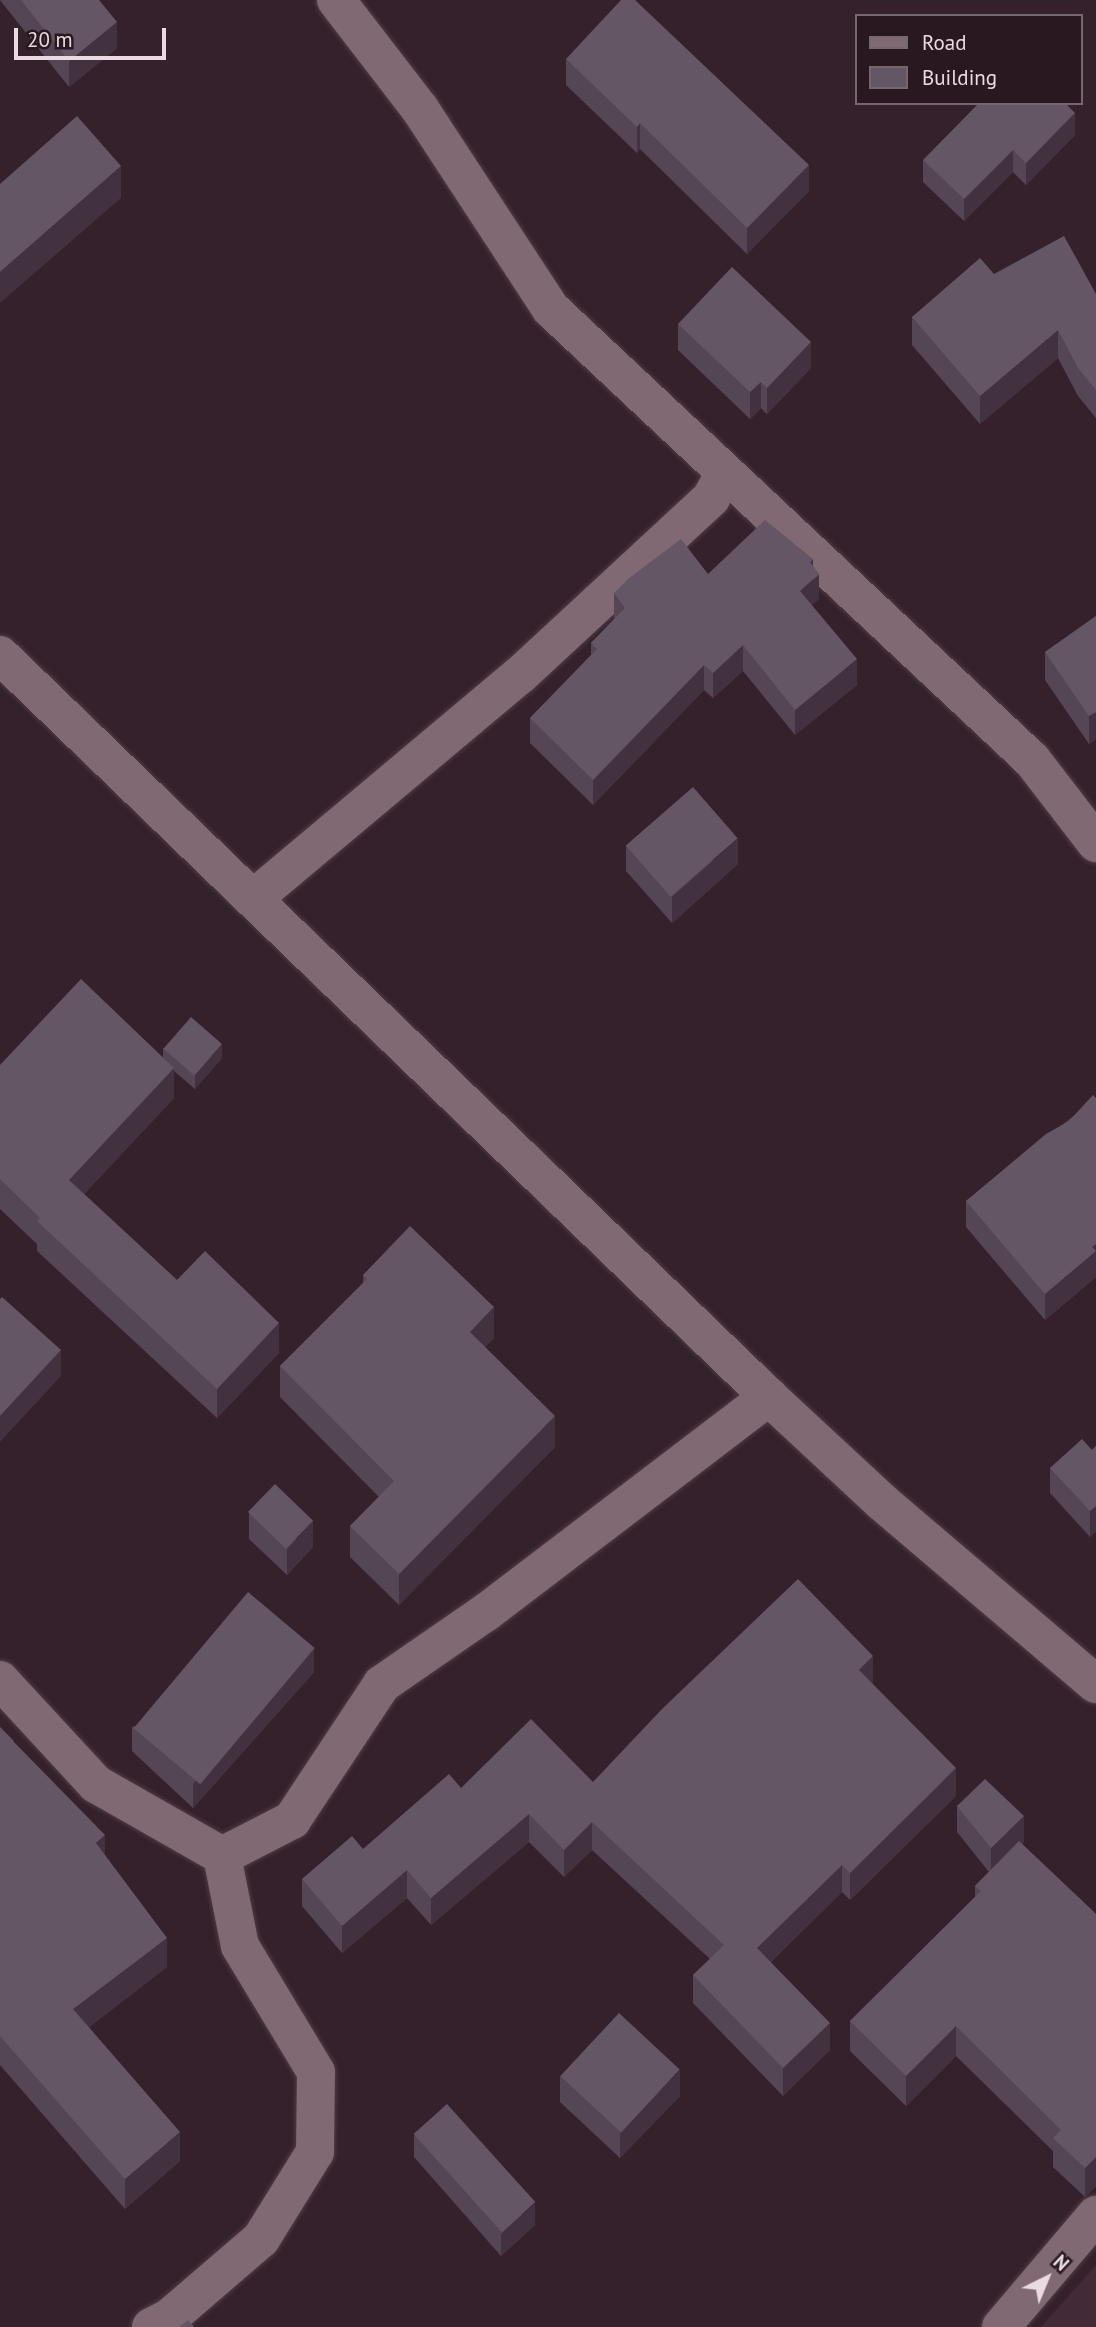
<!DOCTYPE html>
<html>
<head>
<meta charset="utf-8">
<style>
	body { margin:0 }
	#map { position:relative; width:1096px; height:2327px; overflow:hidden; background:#35212b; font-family:"PT Sans",sans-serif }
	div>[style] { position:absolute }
	.built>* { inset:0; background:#432a37 }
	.roads { filter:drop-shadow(0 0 2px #4d3c44) drop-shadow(0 0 2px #4d3c44) }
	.minor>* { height:38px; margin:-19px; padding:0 19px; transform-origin:19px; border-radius:19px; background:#816974 }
	.tertiary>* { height:38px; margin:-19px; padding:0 19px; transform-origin:19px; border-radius:19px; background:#816974 }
	.wall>* { inset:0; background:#554656 }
	.shaded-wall>* { inset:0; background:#42313f }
	.building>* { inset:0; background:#655665; transform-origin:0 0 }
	span { translate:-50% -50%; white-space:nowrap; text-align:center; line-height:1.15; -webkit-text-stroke:5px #2a1821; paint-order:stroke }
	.legend { position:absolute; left:855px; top:14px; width:228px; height:91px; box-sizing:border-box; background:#2a1821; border:2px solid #76666e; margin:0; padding:9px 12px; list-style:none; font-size:21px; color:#e9dbe1 }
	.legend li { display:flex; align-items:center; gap:14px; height:35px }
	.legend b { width:35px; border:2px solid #76666e }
	.north { position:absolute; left:1012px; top:2243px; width:70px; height:70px; -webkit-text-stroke:5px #2a1821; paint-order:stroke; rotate:43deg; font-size:19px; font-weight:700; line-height:28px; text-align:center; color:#e9dbe1 }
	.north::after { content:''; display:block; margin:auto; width:24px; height:32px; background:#e9dbe1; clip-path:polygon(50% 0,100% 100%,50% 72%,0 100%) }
	.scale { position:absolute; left:14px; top:28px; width:152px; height:32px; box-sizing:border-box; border:4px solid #e9dbe1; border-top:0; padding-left:9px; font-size:21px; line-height:24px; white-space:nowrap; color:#e9dbe1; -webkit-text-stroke:5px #2a1821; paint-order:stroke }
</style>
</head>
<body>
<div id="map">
	<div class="built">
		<i style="clip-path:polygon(1096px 2265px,1096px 2327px,1041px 2327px)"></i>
	</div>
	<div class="roads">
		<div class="minor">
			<i style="left:336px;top:0;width:138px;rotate:52.4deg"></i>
			<i style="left:420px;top:109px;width:239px;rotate:56.8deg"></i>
			<i style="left:551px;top:309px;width:659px;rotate:43.16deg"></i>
			<i style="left:1032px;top:760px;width:105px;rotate:52.4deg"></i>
			<i style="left:254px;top:898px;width:346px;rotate:-40deg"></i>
			<i style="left:519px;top:676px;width:262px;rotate:-42.8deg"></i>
			<i style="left:711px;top:498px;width:29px;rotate:-61deg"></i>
			<i style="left:0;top:1680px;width:142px;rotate:47.3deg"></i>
			<i style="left:96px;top:1784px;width:145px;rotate:29.7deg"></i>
			<i style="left:222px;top:1856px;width:79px;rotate:-27.2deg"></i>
			<i style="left:292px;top:1820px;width:163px;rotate:-56.5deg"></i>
			<i style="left:382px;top:1684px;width:125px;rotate:-34.6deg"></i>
			<i style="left:485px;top:1613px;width:357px;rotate:-37.3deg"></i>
			<i style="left:151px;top:2327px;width:20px;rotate:-27deg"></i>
			<i style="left:169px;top:2318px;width:121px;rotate:-40.7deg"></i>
			<i style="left:261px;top:2239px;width:102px;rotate:-58.2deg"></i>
			<i style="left:315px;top:2152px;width:80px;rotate:-89.3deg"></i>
			<i style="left:316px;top:2072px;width:147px;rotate:-121.1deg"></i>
			<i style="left:240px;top:1946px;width:92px;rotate:-101.3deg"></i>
			<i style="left:1001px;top:2327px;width:147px;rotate:-49.7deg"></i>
		</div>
		<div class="tertiary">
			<i style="left:0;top:655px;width:1069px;rotate:43.98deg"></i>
			<i style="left:769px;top:1397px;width:154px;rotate:42.9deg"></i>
			<i style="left:882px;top:1502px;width:281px;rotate:40.4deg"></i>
		</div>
	</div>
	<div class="wall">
		<i style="clip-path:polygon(0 0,99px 0,117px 48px,69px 87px)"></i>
		<i style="clip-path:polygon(566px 59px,809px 191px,747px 254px,640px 149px,637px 153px,566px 85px)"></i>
		<i style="clip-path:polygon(1075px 135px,1026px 185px,1013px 172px,964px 221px,923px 182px,923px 160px)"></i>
		<i style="clip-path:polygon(994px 274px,1096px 294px,1096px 418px,1078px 396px,1058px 358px,980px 424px,912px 345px,912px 317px)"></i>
		<i style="clip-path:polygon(678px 324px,811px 368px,767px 414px,761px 408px,750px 419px,678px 350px)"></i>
		<i style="clip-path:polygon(813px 566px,819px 599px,812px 605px,857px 685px,795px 735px,743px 671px,713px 698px,704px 690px,593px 805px,530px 743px,530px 718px,591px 655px,591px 643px,614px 619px,614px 593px,708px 574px)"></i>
		<i style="clip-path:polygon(1096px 616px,1096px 739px,1089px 744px,1045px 680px,1045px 652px)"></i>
		<i style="clip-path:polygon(626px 845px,738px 864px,672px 923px,626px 871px)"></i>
		<i style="clip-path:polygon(163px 1048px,222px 1058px,195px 1089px,174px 1071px,174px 1098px,84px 1194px,177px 1280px,279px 1353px,217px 1418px,37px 1251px,37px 1244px,0 1209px,0 1065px,163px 1058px)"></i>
		<i style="clip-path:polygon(1096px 1098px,1096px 1277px,1045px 1320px,966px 1227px,966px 1201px)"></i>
		<i style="clip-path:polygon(363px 1275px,494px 1338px,485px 1347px,555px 1447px,399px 1605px,350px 1557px,350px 1526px,379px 1497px,280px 1397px,280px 1366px,363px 1283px)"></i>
		<i style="clip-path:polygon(1096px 1446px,1096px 1531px,1090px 1537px,1050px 1493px,1050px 1468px,1092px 1450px)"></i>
		<i style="clip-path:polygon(249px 1513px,313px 1547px,287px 1575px,249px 1539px)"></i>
		<i style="clip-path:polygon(314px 1672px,193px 1808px,132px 1751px,132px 1727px)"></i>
		<i style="clip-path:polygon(872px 1683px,956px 1796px,850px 1900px,842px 1892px,771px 1962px,830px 2050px,783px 2096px,693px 2003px,693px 1975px,710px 1959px,592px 1850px,564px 1877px,529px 1842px,431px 1925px,407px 1898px,342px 1953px,302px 1906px,302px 1879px,363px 1849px,461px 1788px,593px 1782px)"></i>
		<i style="clip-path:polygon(0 1727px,14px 1743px,105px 1855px,167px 1967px,89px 2027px,180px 2161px,125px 2209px,0 2065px)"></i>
		<i style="clip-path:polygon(957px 1806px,1024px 1842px,1022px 1844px,1096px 1914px,1096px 2186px,1085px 2197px,1053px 2167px,1053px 2151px,956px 2056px,906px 2106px,850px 2051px,850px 2021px,975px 1897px,975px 1886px,989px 1872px,957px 1832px)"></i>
		<i style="clip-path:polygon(560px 2076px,680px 2096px,620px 2158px,560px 2102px)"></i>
		<i style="clip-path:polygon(414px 2135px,535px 2225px,501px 2256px,414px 2157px)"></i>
	</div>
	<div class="shaded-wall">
		<i style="clip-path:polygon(117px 22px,117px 48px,69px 87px,69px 61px)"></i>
		<i style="clip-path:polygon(1075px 113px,1075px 135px,1026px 185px,1026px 163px)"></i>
		<i style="clip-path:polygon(640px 123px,640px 149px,637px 153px,637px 127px)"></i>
		<i style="clip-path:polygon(1013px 150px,1013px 172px,964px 221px,964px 199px)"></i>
		<i style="clip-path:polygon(809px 165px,809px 191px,747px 254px,747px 228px)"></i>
		<i style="clip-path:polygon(121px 166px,121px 198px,0 303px,0 272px)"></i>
		<i style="clip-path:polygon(1058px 330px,1058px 358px,980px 424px,980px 396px)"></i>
		<i style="clip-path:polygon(811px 342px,811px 368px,767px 414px,767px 388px)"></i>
		<i style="clip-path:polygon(761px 382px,761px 408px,750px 419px,750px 392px)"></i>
		<i style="clip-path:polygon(813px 559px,813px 580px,819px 574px,819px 599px,800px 616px,800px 591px,810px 562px)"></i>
		<i style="clip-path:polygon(743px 645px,743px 671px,713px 698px,713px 673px)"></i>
		<i style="clip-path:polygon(857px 659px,857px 685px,795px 735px,795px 710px)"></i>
		<i style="clip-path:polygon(704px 665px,704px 690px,593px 805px,593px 780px)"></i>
		<i style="clip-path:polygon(1096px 712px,1096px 739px,1089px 744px,1089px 716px)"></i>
		<i style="clip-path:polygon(738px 838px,738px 864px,672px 923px,672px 897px)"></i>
		<i style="clip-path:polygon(222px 1044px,222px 1058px,195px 1089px,195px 1075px)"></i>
		<i style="clip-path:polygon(174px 1068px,174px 1098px,69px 1210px,69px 1180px)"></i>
		<i style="clip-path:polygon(1096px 1244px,1096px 1277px,1045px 1320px,1045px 1294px,1092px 1247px)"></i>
		<i style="clip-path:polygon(494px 1307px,494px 1338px,470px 1363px,470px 1332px)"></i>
		<i style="clip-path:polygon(279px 1323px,279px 1353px,217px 1418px,217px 1389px)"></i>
		<i style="clip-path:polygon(61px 1350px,61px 1376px,0 1442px,0 1416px)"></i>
		<i style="clip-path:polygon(555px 1416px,555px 1447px,399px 1605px,399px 1574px)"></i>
		<i style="clip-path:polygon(1096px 1506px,1096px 1531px,1090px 1537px,1090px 1511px)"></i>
		<i style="clip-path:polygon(313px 1521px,313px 1547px,287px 1575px,287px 1549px)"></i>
		<i style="clip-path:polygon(314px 1648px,314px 1672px,193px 1808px,193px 1784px)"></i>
		<i style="clip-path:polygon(873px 1656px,873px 1683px,859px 1697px,859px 1670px)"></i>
		<i style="clip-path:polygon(956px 1768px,956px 1796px,850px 1900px,850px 1873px)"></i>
		<i style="clip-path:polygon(529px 1814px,529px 1842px,431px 1925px,431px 1898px)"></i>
		<i style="clip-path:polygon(1024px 1816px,1024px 1842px,991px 1874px,991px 1848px)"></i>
		<i style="clip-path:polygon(592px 1822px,592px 1850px,564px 1877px,564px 1850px)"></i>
		<i style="clip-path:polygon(105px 1835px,105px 1864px,96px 1843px)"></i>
		<i style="clip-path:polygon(842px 1865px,842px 1892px,757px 1976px,757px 1948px)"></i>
		<i style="clip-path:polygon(407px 1870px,407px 1898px,342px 1953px,342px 1926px)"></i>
		<i style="clip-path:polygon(167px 1938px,167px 1967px,73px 2039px,73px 2009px)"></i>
		<i style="clip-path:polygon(830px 2023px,830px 2050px,783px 2096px,783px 2068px)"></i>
		<i style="clip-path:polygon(956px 2026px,956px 2056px,906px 2106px,906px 2076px)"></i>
		<i style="clip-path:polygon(680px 2070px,680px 2096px,620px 2158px,620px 2132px)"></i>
		<i style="clip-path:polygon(180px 2132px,180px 2161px,125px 2209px,125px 2179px)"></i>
		<i style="clip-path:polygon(1096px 2157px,1096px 2186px,1085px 2197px,1085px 2168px)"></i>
		<i style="clip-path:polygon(535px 2203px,535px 2225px,501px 2256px,501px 2234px)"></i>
	</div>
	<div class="building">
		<i style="clip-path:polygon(21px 0,99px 0,117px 22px,69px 61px)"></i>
		<i style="clip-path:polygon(621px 0,635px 0,809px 165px,747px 228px,640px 123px,637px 127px,566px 59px)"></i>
		<i style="clip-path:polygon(979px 103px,1065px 103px,1075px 113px,1026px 163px,1013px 150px,964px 199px,923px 160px)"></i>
		<i style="clip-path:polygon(77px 116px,121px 166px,0 272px,0 184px)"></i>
		<i style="clip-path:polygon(1064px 236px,1096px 294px,1096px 390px,1078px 368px,1058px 330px,980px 396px,912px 317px,980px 258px,994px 274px)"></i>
		<i style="clip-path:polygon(732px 267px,811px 342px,767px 388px,761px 382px,750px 392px,678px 324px)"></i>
		<i style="clip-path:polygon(765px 520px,813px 559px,810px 562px,819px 574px,800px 591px,857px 659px,795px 710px,743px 645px,713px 673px,704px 665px,593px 780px,530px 718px,597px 649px,591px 643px,625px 608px,614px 593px,628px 579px,681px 539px,708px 574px)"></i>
		<i style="clip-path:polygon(1096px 616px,1096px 712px,1089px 716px,1045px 652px)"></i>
		<i style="left:693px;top:787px;width:68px;height:89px;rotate:49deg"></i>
		<i style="clip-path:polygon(81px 979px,174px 1068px,69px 1180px,177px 1280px,205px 1251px,279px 1323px,217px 1389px,37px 1221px,40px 1218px,0 1179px,0 1065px)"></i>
		<i style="left:191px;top:1017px;width:41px;height:42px;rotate:41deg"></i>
		<i style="clip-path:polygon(1093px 1095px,1096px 1098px,1096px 1244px,1092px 1247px,1096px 1251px,1045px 1294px,966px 1201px,1046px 1134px,1069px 1121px)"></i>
		<i style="clip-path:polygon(410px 1226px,494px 1307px,470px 1332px,555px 1416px,399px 1574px,350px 1526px,394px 1481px,280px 1366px,367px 1279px,363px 1275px)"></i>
		<i style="clip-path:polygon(2px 1297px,61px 1350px,0 1416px,0 1299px)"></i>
		<i style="clip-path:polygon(1082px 1439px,1092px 1450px,1096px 1446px,1096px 1506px,1090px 1511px,1050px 1468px)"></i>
		<i style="left:275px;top:1484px;width:53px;height:39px;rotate:44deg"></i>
		<i style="clip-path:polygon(798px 1579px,873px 1656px,859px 1670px,956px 1768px,850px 1873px,842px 1865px,757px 1948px,830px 2023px,783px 2068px,693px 1975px,724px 1945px,592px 1822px,564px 1850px,529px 1814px,431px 1898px,407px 1870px,342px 1926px,302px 1879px,352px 1836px,363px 1849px,449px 1774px,461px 1788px,531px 1719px,593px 1782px,662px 1709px)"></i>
		<i style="left:248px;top:1592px;width:87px;height:178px;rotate:40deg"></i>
		<i style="clip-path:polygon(0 1727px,14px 1741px,13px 1742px,11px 1739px,0 1750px)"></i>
		<i style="clip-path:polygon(11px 1739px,105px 1835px,96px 1843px,167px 1938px,73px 2009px,180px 2132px,125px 2179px,0 2036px,0 1750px)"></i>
		<i style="clip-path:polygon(985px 1779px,1024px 1816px,991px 1848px,957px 1806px)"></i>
		<i style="clip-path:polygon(1019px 1841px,1096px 1914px,1096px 2157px,1085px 2168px,1053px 2138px,1061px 2130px,956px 2026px,906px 2076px,850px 2021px,981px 1891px,975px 1886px)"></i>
		<i style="left:619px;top:2013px;width:83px;height:86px;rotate:43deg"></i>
		<i style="left:447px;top:2104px;width:132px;height:45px;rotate:48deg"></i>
		<i style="clip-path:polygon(188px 2320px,194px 2327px,179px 2327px)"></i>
	</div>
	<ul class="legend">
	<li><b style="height:9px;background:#816974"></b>Road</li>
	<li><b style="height:19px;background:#655665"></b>Building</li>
	</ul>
	<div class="north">N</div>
	<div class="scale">20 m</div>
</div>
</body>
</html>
